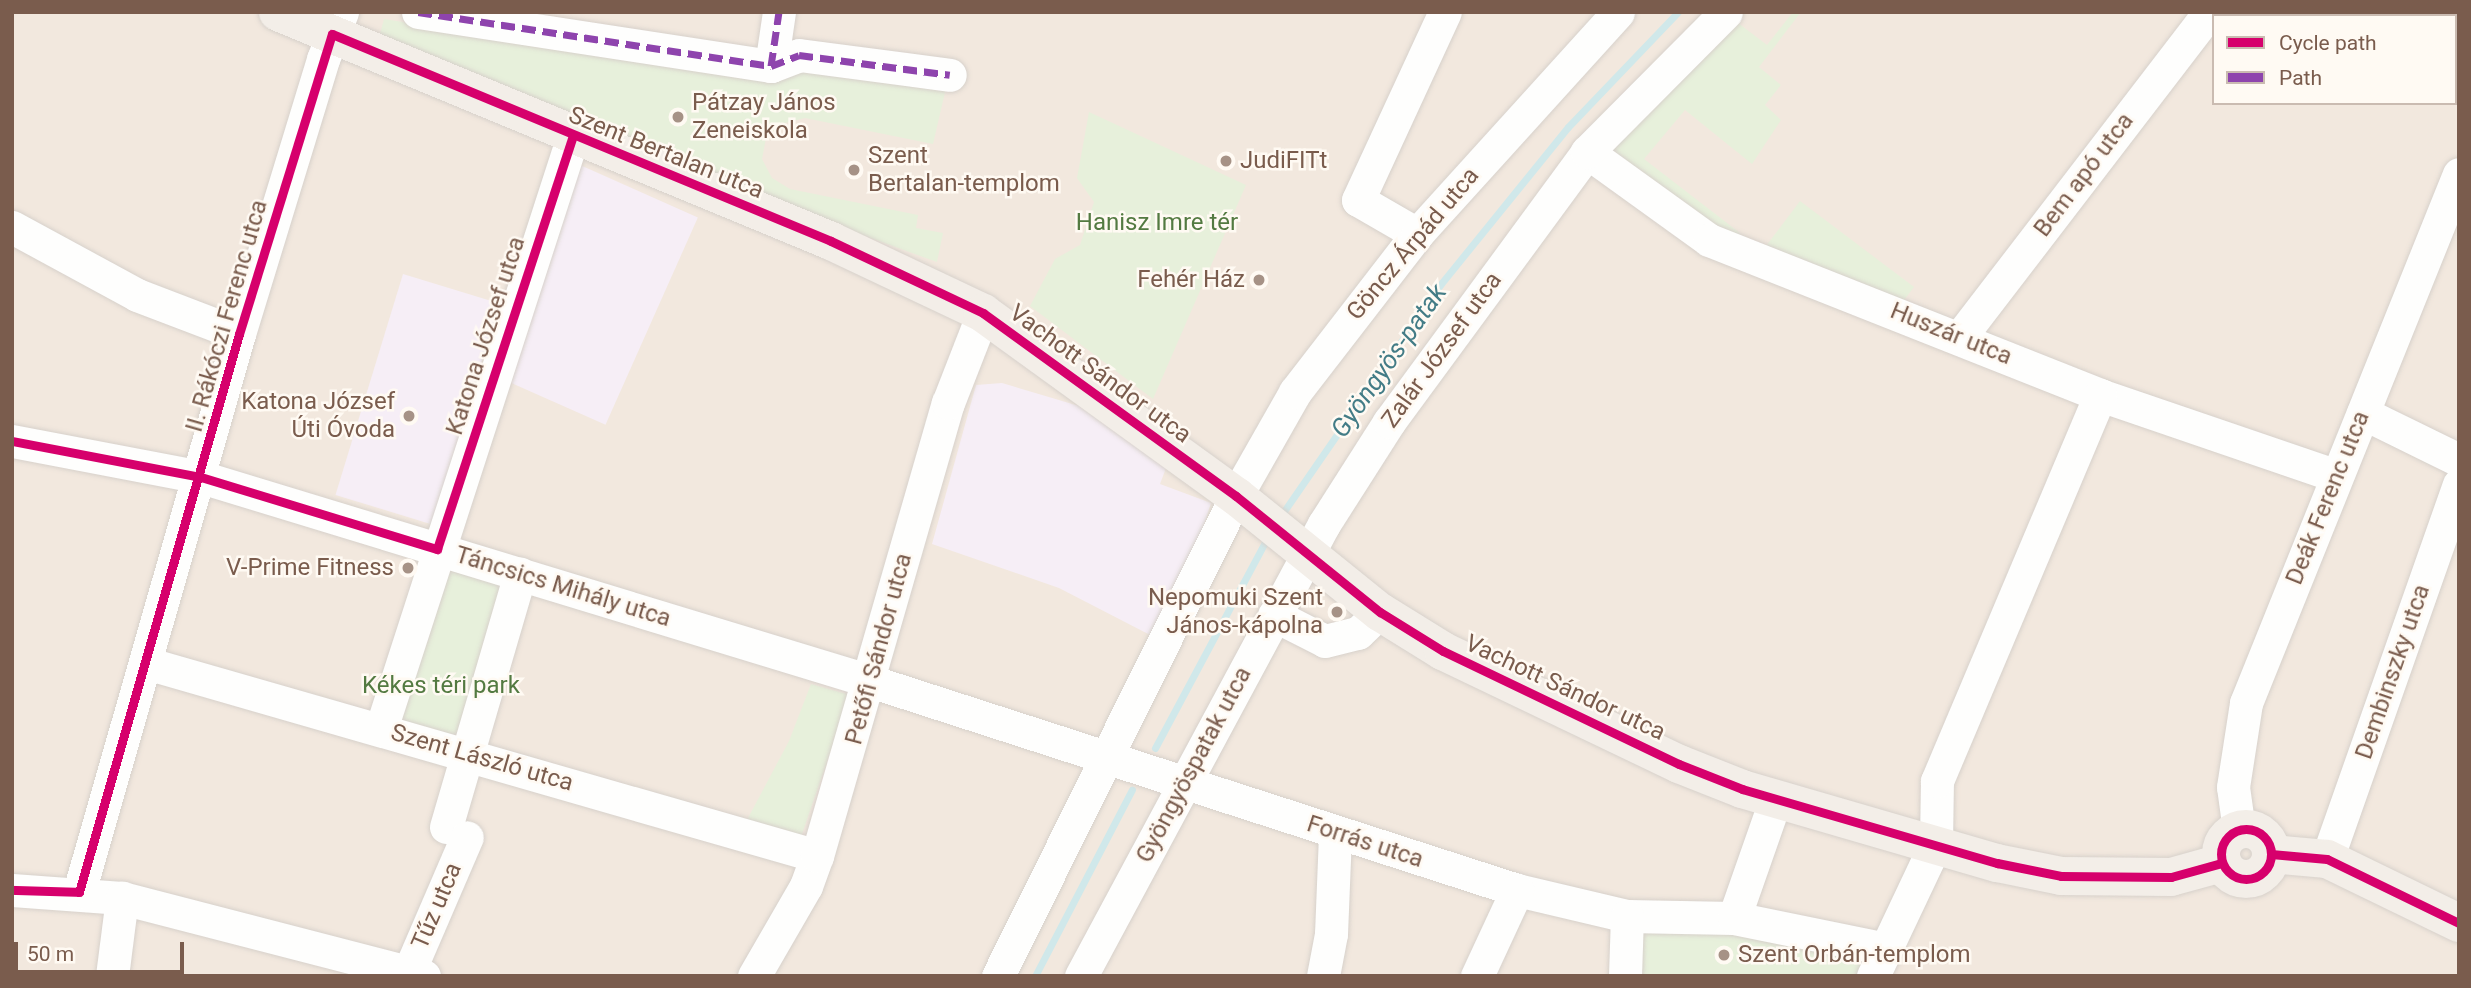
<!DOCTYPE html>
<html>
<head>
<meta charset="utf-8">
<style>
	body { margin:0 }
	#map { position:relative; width:2471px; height:988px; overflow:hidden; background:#f9f5f0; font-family:Roboto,sans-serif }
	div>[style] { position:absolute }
	.residential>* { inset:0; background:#f2e8de }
	.education>* { inset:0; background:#f6eef6; transform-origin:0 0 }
	.green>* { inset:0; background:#e7f0db; transform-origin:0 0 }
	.stream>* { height:7px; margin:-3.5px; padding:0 3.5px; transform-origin:3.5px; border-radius:3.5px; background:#d0e8ea }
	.roads { filter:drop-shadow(0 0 2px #d7d1cb) drop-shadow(0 0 2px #d7d1cb) }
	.minor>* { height:33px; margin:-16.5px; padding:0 16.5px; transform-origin:16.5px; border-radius:16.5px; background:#fefefd }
	.major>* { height:38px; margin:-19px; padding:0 19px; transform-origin:19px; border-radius:19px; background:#f3eee8 }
	.major>.ring { margin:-19px; padding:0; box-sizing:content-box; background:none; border:38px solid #f3eee8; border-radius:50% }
	.quiet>* { height:7px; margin-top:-3.5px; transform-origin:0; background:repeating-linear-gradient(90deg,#8e44ad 0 14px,transparent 0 21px) }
	.cycleway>* { height:9px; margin:-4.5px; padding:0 4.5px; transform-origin:4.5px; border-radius:4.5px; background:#d6006c }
	.cycleway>.ring { margin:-4.5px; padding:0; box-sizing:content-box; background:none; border:9px solid #d6006c; border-radius:50% }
	.dots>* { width:19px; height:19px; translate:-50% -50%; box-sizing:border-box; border:4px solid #fffaf3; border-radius:50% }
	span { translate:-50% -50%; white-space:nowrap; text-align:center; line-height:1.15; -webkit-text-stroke:5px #fffaf3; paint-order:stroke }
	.poi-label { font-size:24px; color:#7a5c4d }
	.left { translate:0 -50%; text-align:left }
	.right { translate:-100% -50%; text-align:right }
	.street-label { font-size:24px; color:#7a5c4d }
	.park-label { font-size:24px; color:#537a41 }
	.water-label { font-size:26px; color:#437c86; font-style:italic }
	.frame { position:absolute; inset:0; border:14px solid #7a5c4d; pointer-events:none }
	.legend { position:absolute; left:2212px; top:14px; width:245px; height:91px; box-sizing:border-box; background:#fffaf3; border:2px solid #cabbb1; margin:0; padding:9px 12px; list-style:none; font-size:21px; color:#7a5c4d }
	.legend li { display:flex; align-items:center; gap:14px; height:35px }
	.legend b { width:35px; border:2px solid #cabbb1 }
	.scale { position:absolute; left:14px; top:942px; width:170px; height:32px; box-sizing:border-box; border:4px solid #7a5c4d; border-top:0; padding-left:9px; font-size:21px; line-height:24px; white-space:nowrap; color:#7a5c4d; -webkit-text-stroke:5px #fffaf3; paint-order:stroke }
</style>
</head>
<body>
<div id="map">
	<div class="residential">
		<i style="clip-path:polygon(evenodd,12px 12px,2459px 12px,2459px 976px,12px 976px,12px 12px,2214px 16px,2455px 16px,2455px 103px,2214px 103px,2214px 16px)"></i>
	</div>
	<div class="education">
		<i style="left:580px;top:165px;width:129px;height:227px;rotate:24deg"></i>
		<i style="left:403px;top:274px;width:101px;height:231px;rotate:17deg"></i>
		<i style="clip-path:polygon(1002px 383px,1079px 406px,1166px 468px,1160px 484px,1211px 503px,1193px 559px,1154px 637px,1059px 588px,932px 544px,976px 385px)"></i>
	</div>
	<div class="green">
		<i style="clip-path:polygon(1793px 12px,1801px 12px,1759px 67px,1781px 85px,1765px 105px,1781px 120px,1752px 164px,1685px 110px,1644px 159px,1740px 233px,1728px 247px,1587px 152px,1725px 13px,1767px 45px)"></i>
		<i style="clip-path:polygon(384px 19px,762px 80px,814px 68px,946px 88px,933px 144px,805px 118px,781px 124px,766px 138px,762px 159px,772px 178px,790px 189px,918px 215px,916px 228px,943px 233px,937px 262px,709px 180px,378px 41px)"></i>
		<i style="clip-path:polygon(1089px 112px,1246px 185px,1153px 399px,1030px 306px,1055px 259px,1080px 245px,1094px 202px,1077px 178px)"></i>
		<i style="clip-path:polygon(1800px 201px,1914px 287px,1895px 312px,1757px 258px)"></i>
		<i style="left:437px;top:549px;width:87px;height:189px;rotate:17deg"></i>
		<i style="clip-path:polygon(811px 684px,850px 695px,801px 837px,747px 820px,789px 741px)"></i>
		<i style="clip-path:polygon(1677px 922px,1867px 956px,1858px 976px,1640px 976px,1635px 927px)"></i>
	</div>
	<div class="stream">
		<i style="left:1280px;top:517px;width:282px;rotate:-55.4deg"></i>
		<i style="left:1440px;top:285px;width:203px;rotate:-51deg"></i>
		<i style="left:1568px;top:127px;width:159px;rotate:-46.3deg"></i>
		<i style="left:1155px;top:748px;width:240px;rotate:-61.9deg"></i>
		<i style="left:1035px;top:976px;width:210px;rotate:-62.5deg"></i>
	</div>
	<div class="roads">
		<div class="minor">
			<i style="left:418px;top:12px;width:357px;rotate:8.7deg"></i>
			<i style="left:771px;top:66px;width:30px;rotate:-21deg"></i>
			<i style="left:799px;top:55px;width:152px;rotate:7.5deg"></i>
			<i style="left:2314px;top:12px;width:11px;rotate:22deg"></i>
			<i style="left:2455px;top:61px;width:4px;rotate:27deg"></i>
			<i style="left:771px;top:66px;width:55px;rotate:-81.6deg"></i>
			<i style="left:1587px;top:152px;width:150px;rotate:35.8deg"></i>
			<i style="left:1709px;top:240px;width:421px;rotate:21.6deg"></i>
			<i style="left:2100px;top:395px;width:250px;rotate:18.9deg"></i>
			<i style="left:12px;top:227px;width:142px;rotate:28.5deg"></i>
			<i style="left:137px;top:295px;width:109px;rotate:20.9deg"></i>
			<i style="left:1417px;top:234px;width:68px;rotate:-150deg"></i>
			<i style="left:1358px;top:200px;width:207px;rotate:-65.2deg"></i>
			<i style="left:1960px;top:337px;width:409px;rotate:-52.5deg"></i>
			<i style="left:2363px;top:413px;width:107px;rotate:26.1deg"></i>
			<i style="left:12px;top:441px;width:192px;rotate:10.8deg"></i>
			<i style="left:201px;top:477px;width:699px;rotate:16.96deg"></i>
			<i style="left:870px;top:681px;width:680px;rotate:17.9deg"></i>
			<i style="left:1517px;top:890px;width:113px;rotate:13.3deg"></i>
			<i style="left:1627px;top:916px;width:107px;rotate:1.1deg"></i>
			<i style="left:1734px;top:918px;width:155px;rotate:11.5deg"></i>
			<i style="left:1274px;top:615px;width:57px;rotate:27deg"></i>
			<i style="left:1325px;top:641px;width:34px;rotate:-14deg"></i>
			<i style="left:1358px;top:633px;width:30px;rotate:-44deg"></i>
			<i style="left:146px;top:663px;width:698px;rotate:16.05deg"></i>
			<i style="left:381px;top:729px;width:623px;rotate:-72.06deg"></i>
			<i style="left:446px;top:827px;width:264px;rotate:-73.7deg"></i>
			<i style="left:2239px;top:830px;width:43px;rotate:-97.9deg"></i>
			<i style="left:2233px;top:787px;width:85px;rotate:-81.2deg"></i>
			<i style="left:2246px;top:703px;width:570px;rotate:-68.07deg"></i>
			<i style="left:2327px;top:859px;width:397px;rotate:-70.6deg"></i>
			<i style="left:12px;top:890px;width:110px;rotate:4.2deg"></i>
			<i style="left:122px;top:898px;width:312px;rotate:14.5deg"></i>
			<i style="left:79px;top:892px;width:580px;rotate:-74deg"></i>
			<i style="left:239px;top:334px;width:288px;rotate:-73deg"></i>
			<i style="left:323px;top:59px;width:51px;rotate:-68deg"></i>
			<i style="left:1734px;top:918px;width:127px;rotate:-70.7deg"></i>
			<i style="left:112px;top:976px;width:79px;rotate:-82.7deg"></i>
			<i style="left:407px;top:976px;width:151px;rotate:-66.7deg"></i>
			<i style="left:754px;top:976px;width:104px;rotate:-60deg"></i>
			<i style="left:806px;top:886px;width:32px;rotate:-70deg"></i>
			<i style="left:817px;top:856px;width:472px;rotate:-73.9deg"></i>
			<i style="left:948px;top:403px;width:97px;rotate:-68.7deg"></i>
			<i style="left:998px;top:976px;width:536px;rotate:-63.63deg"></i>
			<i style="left:1236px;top:496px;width:120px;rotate:-60.4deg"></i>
			<i style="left:1295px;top:392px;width:200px;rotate:-52.3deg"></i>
			<i style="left:1417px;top:234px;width:299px;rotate:-47.8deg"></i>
			<i style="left:1081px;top:976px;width:513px;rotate:-61.74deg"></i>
			<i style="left:1324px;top:524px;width:121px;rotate:-57.5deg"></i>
			<i style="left:1389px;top:422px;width:335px;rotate:-53.7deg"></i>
			<i style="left:1587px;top:152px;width:197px;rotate:-45.2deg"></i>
			<i style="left:1323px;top:976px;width:43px;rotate:-79.2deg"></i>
			<i style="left:1331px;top:934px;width:101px;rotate:-87.7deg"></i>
			<i style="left:1477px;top:976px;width:95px;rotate:-65.1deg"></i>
			<i style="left:1625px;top:976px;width:60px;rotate:-88.1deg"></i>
			<i style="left:1873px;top:976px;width:147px;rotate:-64.7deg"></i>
			<i style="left:1936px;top:843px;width:62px;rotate:-89.1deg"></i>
			<i style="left:1937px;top:781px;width:419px;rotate:-67.1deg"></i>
		</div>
		<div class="major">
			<i style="left:278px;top:12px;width:599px;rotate:22.49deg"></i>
			<i style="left:831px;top:241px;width:168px;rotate:25.3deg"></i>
			<i style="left:983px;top:313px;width:312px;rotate:35.9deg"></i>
			<i style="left:1236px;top:496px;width:185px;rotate:38.9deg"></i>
			<i style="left:1380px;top:612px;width:74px;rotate:31.8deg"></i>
			<i style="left:1443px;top:651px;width:262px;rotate:25.6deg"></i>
			<i style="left:1679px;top:764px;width:68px;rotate:21.6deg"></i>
			<i style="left:1742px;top:789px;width:266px;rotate:16.2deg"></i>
			<i style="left:1997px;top:863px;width:65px;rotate:11.5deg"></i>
			<i style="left:2061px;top:876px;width:110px;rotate:0.5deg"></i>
			<i style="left:2171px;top:877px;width:53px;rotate:-15.4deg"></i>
			<i class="ring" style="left:2221px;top:829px;width:12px;height:12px"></i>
			<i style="left:2271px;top:854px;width:56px;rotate:5.1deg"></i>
			<i style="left:2327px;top:859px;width:147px;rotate:25.9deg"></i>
		</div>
	</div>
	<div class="quiet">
		<i style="left:418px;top:12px;width:357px;rotate:8.7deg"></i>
		<i style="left:771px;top:66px;width:30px;rotate:-21deg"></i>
		<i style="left:799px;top:55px;width:152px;rotate:7.5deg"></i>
		<i style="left:771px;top:66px;width:55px;rotate:-81.6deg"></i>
	</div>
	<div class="cycleway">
		<i style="left:12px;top:441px;width:192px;rotate:10.8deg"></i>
		<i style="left:201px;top:477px;width:247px;rotate:17deg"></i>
		<i style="left:437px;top:549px;width:435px;rotate:-71.8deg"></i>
		<i class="ring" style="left:2221px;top:829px;width:41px;height:41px"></i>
		<i style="left:2271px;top:854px;width:56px;rotate:5.1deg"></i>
		<i style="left:2327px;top:859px;width:147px;rotate:25.9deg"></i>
		<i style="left:12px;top:890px;width:67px;rotate:1.7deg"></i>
		<i style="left:79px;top:892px;width:580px;rotate:-74deg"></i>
		<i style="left:239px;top:334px;width:314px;rotate:-72.8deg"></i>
		<i style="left:332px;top:34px;width:540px;rotate:22.53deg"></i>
		<i style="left:831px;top:241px;width:168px;rotate:25.3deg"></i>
		<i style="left:983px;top:313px;width:312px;rotate:35.9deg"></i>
		<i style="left:1236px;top:496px;width:185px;rotate:38.9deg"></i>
		<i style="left:1380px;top:612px;width:74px;rotate:31.8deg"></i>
		<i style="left:1443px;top:651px;width:262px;rotate:25.6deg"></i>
		<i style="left:1679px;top:764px;width:68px;rotate:21.6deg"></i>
		<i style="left:1742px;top:789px;width:266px;rotate:16.2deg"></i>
		<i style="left:1997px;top:863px;width:65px;rotate:11.5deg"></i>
		<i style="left:2061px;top:876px;width:110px;rotate:0.5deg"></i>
		<i style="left:2171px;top:877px;width:53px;rotate:-15.4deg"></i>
	</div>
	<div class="dots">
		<i style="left:678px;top:117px;background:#a69286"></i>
		<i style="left:1226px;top:161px;background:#a69286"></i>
		<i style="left:854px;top:170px;background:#a69286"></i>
		<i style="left:1259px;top:280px;background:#a69286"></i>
		<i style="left:409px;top:416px;background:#a69286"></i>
		<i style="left:408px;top:568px;background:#a69286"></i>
		<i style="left:1337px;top:612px;background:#a69286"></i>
		<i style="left:1724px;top:955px;background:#a69286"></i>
	</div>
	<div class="poi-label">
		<span class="left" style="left:692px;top:117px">Pátzay János<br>Zeneiskola</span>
		<span class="left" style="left:868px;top:170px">Szent<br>Bertalan-templom</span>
		<span class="left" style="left:1240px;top:161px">JudiFITt</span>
		<span class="right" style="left:1245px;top:280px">Fehér Ház</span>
		<span class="right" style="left:395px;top:416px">Katona József<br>Úti Óvoda</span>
		<span class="right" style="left:394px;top:568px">V-Prime Fitness</span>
		<span class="right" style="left:1323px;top:612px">Nepomuki Szent<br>János-kápolna</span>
		<span class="left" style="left:1738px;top:955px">Szent Orbán-templom</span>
	</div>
	<div class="street-label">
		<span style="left:666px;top:153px;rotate:22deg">Szent Bertalan utca</span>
		<span style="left:2084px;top:175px;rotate:-53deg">Bem apó utca</span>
		<span style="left:1413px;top:244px;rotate:-50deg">Göncz Árpád utca</span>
		<span style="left:227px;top:316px;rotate:-74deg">II. Rákóczi Ferenc utca</span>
		<span style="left:1951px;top:334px;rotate:22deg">Huszár utca</span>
		<span style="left:486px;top:336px;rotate:-72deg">Katona József utca</span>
		<span style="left:1442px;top:350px;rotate:-54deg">Zalár József utca</span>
		<span style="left:1100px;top:374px;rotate:36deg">Vachott Sándor utca</span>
		<span style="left:2328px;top:498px;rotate:-68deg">Deák Ferenc utca</span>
		<span style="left:563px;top:587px;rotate:17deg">Táncsics Mihály utca</span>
		<span style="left:879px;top:649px;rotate:-75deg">Petőfi Sándor utca</span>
		<span style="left:2393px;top:672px;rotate:-71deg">Dembinszky utca</span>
		<span style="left:1565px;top:688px;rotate:25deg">Vachott Sándor utca</span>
		<span style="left:482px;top:758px;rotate:16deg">Szent László utca</span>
		<span style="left:1194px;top:765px;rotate:-62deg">Gyöngyöspatak utca</span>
		<span style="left:1365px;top:842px;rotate:18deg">Forrás utca</span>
		<span style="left:437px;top:906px;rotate:-67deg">Tűz utca</span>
	</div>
	<div class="park-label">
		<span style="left:1157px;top:223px">Hanisz Imre tér</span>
		<span style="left:441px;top:686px">Kékes téri park</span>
	</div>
	<div class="water-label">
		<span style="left:1389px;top:361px;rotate:-55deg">Gyöngyös-patak</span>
	</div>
	<div class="frame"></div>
	<ul class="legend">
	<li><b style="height:9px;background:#d6006c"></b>Cycle path</li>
	<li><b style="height:9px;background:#8e44ad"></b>Path</li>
	</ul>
	<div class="scale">50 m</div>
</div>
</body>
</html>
